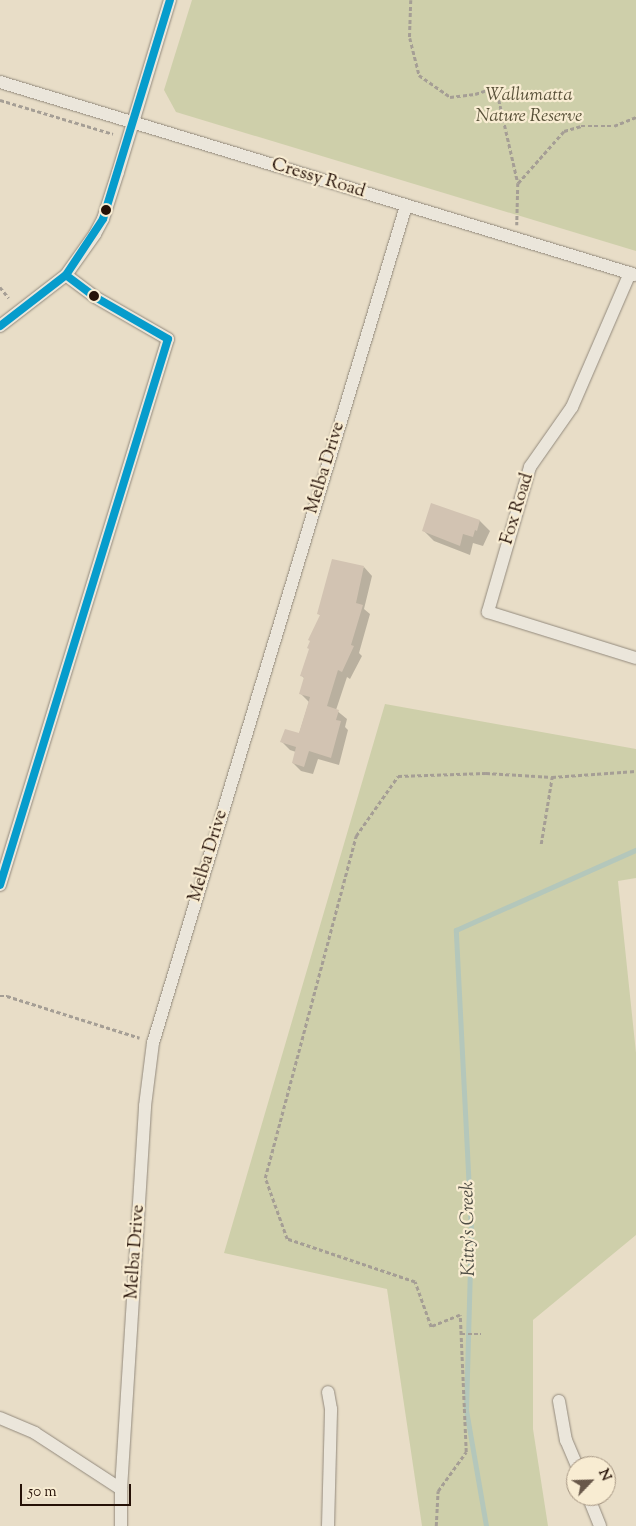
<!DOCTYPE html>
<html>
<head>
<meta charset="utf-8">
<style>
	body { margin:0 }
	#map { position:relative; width:636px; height:1526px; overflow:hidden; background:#e8ddc7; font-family:"Sorts Mill Goudy",serif }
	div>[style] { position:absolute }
	.green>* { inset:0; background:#cecfaa }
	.shadow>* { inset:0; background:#0003 }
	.stream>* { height:4.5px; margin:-2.25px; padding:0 2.25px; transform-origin:2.25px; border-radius:2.25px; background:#b4c7bb }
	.building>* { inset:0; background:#d2c3b2 }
	.path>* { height:2.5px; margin-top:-1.25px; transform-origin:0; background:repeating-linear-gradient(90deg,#a59e95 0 4px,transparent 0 6.5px) }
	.roads { filter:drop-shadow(0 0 1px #938a7d) drop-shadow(0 0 1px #938a7d) }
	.street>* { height:12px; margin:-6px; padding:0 6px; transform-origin:6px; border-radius:6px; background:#ebe6db }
	.bus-1>* { height:8px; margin:-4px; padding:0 4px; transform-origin:4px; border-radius:4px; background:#069ccc }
	.dots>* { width:14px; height:14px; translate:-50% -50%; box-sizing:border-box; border:2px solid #f8ecd2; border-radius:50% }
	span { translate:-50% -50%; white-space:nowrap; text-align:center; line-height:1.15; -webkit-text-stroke:4.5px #f8ecd2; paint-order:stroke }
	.park-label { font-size:18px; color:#585038; font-style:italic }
	.street-label { font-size:18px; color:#251107 }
	.water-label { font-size:19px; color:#4f4d44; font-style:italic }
	.north { position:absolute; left:566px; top:1456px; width:50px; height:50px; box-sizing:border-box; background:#f8ecd2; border:1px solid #a49481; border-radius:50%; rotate:66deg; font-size:14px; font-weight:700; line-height:20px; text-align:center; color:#251107 }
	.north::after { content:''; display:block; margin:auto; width:18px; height:22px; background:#69584a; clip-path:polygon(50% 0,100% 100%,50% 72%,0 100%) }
	.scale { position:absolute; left:20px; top:1484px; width:111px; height:22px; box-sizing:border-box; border:2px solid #251107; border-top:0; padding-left:6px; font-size:15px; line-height:18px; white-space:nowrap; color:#251107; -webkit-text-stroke:4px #f8ecd2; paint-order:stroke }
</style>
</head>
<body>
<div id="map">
	<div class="green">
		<i style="clip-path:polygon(192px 0,636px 0,636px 251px,176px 112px,164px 90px)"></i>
		<i style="clip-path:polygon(385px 704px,636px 749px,636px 878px,618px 881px,636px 1053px,636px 1235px,533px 1320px,533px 1429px,548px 1526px,422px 1526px,387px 1289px,224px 1253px)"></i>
	</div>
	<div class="shadow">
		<i style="clip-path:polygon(431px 505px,480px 521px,490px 531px,483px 546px,473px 543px,470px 555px,434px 541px,424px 531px)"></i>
		<i style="clip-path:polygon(364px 567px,372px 576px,364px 609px,370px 614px,359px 653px,362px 656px,350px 679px,347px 677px,336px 710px,347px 719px,345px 727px,348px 730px,339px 765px,318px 759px,313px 774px,301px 771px,293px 763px,296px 752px,290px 750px,282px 742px,299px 734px,309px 702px,300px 693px,305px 679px,301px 675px,321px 616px,319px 614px)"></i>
	</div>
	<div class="stream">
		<i style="left:486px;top:1526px;width:118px;rotate:-99.8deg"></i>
		<i style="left:466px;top:1410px;width:179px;rotate:-88.4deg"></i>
		<i style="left:471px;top:1231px;width:301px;rotate:-92.9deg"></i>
		<i style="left:456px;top:930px;width:197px;rotate:-24deg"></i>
	</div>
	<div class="building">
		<i style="clip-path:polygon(431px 503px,480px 520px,477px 531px,475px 530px,473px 537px,463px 534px,460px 546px,422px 531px)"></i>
		<i style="clip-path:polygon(332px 559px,364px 566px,356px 603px,363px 605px,351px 645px,354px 646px,342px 672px,338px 670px,327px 706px,339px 710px,336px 720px,341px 721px,331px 758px,309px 751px,304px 767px,292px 763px,296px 747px,280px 742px,285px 729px,299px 733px,310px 697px,299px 694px,304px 677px,300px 676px,309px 649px,307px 648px,310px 641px,308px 640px,320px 615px,317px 614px)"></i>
	</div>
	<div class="path">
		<i style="left:411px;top:0;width:38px;rotate:92deg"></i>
		<i style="left:410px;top:38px;width:38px;rotate:76deg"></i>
		<i style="left:419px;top:75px;width:38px;rotate:35deg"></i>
		<i style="left:450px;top:97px;width:25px;rotate:-7deg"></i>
		<i style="left:475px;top:94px;width:22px;rotate:-18deg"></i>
		<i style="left:496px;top:87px;width:98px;rotate:77.1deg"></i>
		<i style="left:518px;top:183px;width:42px;rotate:91.4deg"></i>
		<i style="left:0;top:100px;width:118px;rotate:16.7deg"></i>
		<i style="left:518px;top:183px;width:69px;rotate:-48.5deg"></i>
		<i style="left:564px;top:131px;width:18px;rotate:-16deg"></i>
		<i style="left:581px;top:126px;width:33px"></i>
		<i style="left:614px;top:126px;width:24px;rotate:-22deg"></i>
		<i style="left:0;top:287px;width:14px;rotate:51deg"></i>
		<i style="left:541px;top:844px;width:68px;rotate:-80.7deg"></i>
		<i style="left:0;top:996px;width:7px"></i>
		<i style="left:7px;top:996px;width:139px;rotate:17.5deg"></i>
		<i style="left:461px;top:1334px;width:20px"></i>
		<i style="left:436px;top:1526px;width:35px;rotate:-87deg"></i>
		<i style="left:438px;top:1491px;width:48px;rotate:-54.3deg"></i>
		<i style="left:466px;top:1452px;width:137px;rotate:-92.5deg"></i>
		<i style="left:460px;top:1315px;width:31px;rotate:158deg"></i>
		<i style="left:431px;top:1327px;width:48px;rotate:-109.6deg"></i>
		<i style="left:415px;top:1282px;width:135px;rotate:-161.4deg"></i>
		<i style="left:287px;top:1239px;width:65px;rotate:-109.8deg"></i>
		<i style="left:265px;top:1178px;width:354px;rotate:-75.1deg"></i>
		<i style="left:356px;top:836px;width:73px;rotate:-55deg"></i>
		<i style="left:398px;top:776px;width:88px;rotate:-2deg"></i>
		<i style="left:486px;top:773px;width:66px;rotate:3.5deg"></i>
		<i style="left:552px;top:777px;width:84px;rotate:-4.1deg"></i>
	</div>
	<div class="roads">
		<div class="street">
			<i style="left:0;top:82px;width:665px;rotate:16.88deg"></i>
			<i style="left:630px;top:273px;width:146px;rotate:113.4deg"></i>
			<i style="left:572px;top:407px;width:73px;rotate:125deg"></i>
			<i style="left:530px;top:467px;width:151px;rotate:106.2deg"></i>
			<i style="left:488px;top:612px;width:155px;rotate:17.3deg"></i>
			<i style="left:0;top:326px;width:83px;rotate:-37.7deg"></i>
			<i style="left:66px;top:275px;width:50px;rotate:-54.7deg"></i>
			<i style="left:95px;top:234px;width:17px;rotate:-62deg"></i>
			<i style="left:103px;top:219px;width:49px;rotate:-72.3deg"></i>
			<i style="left:118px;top:172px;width:180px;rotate:-73.2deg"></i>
			<i style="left:0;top:885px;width:571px;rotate:-72.9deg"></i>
			<i style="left:168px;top:339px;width:84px;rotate:-150.1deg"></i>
			<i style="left:95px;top:297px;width:36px;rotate:-143deg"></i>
			<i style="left:559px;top:1401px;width:40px;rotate:80deg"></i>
			<i style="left:566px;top:1440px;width:28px;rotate:67deg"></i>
			<i style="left:0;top:1418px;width:38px;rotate:23deg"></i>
			<i style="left:35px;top:1433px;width:103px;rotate:33.1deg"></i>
			<i style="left:588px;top:1496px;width:32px;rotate:68deg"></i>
			<i style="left:121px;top:1526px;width:37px;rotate:-90deg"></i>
			<i style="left:121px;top:1489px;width:384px;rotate:-86.4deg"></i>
			<i style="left:145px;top:1106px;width:64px;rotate:-82.8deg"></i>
			<i style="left:153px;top:1043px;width:874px;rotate:-73.18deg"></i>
			<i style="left:328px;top:1526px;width:117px;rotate:-88.5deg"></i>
			<i style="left:331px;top:1409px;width:17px;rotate:-100deg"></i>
		</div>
	</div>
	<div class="bus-1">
		<i style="left:0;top:326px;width:83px;rotate:-37.7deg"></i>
		<i style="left:66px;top:275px;width:67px;rotate:-56.5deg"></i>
		<i style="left:103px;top:219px;width:229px;rotate:-73deg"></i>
		<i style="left:0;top:885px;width:571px;rotate:-72.9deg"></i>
		<i style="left:168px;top:339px;width:84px;rotate:-150.1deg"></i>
		<i style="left:95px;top:297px;width:36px;rotate:-143deg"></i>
	</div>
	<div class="dots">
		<i style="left:106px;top:210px;background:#251107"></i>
		<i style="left:94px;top:296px;background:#251107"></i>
	</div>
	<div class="park-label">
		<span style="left:529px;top:107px">Wallumatta<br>Nature Reserve</span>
	</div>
	<div class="street-label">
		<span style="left:318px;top:179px;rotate:17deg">Cressy Road</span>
		<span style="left:326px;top:468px;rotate:-73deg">Melba Drive</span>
		<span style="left:518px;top:509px;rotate:-73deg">Fox Road</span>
		<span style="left:209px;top:856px;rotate:-73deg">Melba Drive</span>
		<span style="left:136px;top:1252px;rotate:-86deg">Melba Drive</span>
	</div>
	<div class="water-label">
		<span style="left:469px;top:1229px;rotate:-91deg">Kitty's Creek</span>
	</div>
	<div class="north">N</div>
	<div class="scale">50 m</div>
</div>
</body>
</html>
